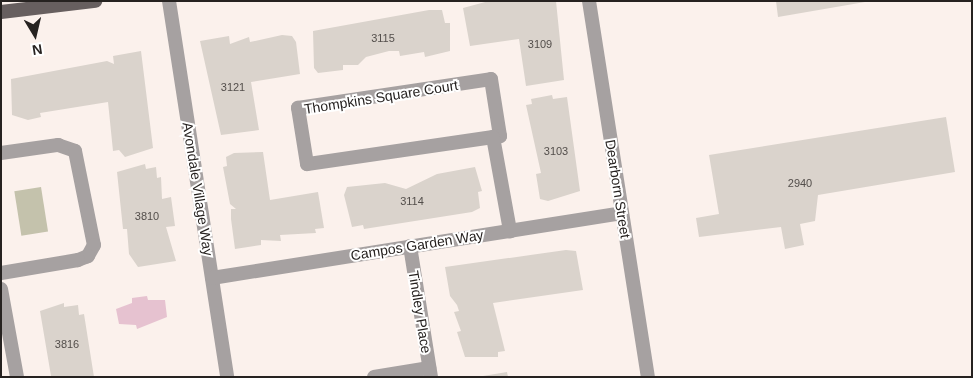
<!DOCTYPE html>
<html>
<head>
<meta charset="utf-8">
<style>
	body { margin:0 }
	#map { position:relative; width:973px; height:378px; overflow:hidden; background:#fbf1ec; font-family:Helvetica,sans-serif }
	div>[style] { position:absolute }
	.green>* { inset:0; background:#c4c2ac; transform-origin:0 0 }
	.water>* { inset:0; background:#e6c2d0 }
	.building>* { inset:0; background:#dad3cc }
	.minor>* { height:14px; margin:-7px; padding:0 7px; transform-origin:7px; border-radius:7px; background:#a6a1a1 }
	.primary>* { height:14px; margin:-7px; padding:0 7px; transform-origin:7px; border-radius:7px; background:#675f5f }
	span { translate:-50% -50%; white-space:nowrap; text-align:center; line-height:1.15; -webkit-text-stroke:4px #fff; paint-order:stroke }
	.number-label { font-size:11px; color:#534e4b }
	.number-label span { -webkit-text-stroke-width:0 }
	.street-label { font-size:14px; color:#262220 }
	.frame { position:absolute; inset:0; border:2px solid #262220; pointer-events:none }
	.north { position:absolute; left:10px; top:10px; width:50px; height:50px; -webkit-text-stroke:4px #fff; paint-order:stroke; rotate:171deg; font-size:14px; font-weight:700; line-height:20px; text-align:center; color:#262220 }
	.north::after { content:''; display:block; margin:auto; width:18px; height:22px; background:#262220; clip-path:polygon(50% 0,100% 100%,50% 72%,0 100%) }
</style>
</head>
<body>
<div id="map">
	<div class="green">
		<i style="left:41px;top:187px;width:45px;height:27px;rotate:81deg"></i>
	</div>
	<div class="water">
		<i style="clip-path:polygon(147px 296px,148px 300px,165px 300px,167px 317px,137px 329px,136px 325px,119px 324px,116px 309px,132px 303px,132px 298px)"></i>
	</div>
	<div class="building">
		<i style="clip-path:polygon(489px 1px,556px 1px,564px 80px,526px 86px,519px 39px,470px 46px,463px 8px)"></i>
		<i style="clip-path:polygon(776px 1px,865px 1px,865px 2px,778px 17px)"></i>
		<i style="clip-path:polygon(429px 10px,442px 10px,445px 23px,450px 23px,450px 51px,425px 57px,424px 52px,400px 56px,399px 51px,389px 51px,366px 57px,358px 65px,343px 65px,343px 70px,318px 73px,314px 68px,313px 31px)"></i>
		<i style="clip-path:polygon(282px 35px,292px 36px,296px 42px,300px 74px,251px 82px,259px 130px,221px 135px,200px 41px,229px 36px,230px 44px,249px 37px,250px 42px)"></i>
		<i style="clip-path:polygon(141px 51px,153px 148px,125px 157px,119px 150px,113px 151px,108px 102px,40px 113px,41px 117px,28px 120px,12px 115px,11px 79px,107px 61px,114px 64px,113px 56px)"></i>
		<i style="clip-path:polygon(552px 95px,553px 99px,567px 97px,580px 191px,548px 201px,540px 199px,536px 174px,541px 173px,526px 105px,532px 104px,531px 99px)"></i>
		<i style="clip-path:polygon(946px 117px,955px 172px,818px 195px,815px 221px,800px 224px,804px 245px,785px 249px,781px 227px,699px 237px,696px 218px,719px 214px,709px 155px)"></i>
		<i style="clip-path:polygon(263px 152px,270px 200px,318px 192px,324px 228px,315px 229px,316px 233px,280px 235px,281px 241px,261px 240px,261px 245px,235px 249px,231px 219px,231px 209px,236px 209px,230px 204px,223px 167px,227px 166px,226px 157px,234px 153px)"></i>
		<i style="clip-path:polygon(145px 164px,146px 169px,156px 167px,157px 178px,161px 177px,162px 199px,171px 197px,175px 226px,166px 227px,176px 261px,138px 267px,129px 254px,127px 229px,123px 229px,117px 172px)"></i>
		<i style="clip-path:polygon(475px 167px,482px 191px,478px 192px,480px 208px,472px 212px,364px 229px,363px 225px,352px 227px,344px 195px,347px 187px,385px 183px,406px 189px,437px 174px)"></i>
		<i style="clip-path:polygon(566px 250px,576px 251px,583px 290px,493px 303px,505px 351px,498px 352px,498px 357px,465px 357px,457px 332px,461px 331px,454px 312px,459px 311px,457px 305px,450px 296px,445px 267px)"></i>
		<i style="clip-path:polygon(64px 303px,64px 307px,78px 305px,79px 315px,84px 314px,94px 377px,51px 376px,40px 311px)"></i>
		<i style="clip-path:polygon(507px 372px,508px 377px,483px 377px,483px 376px)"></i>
	</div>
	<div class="minor">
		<i style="left:169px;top:1px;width:380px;rotate:81.2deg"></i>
		<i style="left:589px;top:1px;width:381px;rotate:81.1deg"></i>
		<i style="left:491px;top:79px;width:58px;rotate:81deg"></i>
		<i style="left:500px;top:136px;width:195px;rotate:171.7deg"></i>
		<i style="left:307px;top:164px;width:57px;rotate:-99.1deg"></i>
		<i style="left:298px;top:108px;width:195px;rotate:-8.5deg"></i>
		<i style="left:493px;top:137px;width:96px;rotate:79.7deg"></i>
		<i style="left:1px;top:153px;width:58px;rotate:-8deg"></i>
		<i style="left:58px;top:145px;width:18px;rotate:19deg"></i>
		<i style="left:75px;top:151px;width:96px;rotate:78.6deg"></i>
		<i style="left:94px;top:245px;width:13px;rotate:119deg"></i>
		<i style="left:88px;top:256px;width:11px;rotate:158deg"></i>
		<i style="left:78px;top:260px;width:78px;rotate:170.4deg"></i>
		<i style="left:410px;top:246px;width:133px;rotate:80.9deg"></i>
		<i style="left:212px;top:278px;width:415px;rotate:-9deg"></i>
		<i style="left:1px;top:289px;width:89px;rotate:79.7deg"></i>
		<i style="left:374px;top:377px;width:56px;rotate:-9.3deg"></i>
	</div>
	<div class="primary">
		<i style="left:1px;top:12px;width:95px;rotate:-6.7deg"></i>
	</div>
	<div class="number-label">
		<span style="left:383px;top:38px">3115</span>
		<span style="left:540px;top:44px">3109</span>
		<span style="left:233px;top:87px">3121</span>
		<span style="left:556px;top:151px">3103</span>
		<span style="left:800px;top:183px">2940</span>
		<span style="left:412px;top:201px">3114</span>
		<span style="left:147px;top:216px">3810</span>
		<span style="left:67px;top:344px">3816</span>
	</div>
	<div class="street-label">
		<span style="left:381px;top:97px;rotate:-9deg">Thompkins Square Court</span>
		<span style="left:198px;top:189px;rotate:81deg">Avondale Village Way</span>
		<span style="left:618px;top:189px;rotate:81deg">Dearborn Street</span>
		<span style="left:417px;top:245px;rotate:-9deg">Campos Garden Way</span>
		<span style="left:420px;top:312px;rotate:81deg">Tindley Place</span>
	</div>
	<div class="frame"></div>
	<div class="north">N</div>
</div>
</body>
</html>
